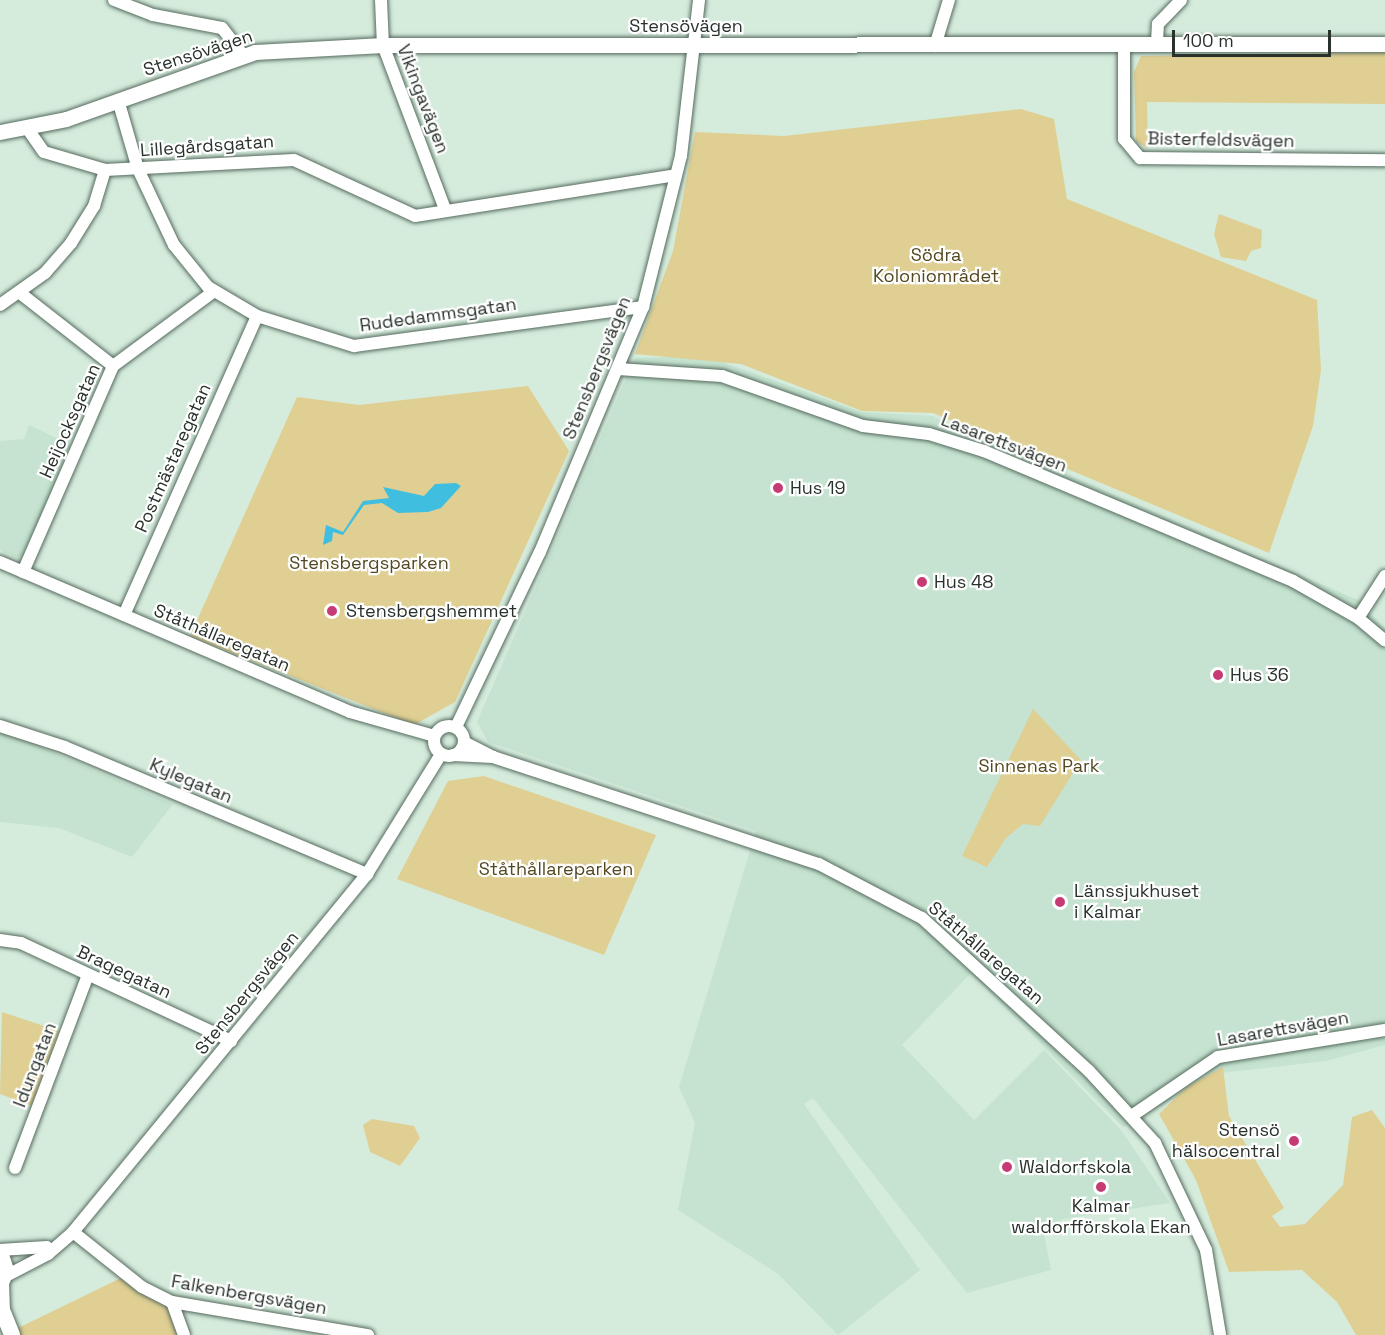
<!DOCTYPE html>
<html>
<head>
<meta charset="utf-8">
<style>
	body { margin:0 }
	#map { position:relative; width:1385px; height:1335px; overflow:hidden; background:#d5ecdd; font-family:"Space Grotesk",sans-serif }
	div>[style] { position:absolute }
	.built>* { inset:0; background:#c5e3d0 }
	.green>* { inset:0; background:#e0cf93 }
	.water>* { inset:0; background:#3fbee0 }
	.roads { filter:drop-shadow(0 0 2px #566b5e) drop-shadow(0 0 2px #566b5e) }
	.minor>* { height:12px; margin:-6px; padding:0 6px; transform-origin:6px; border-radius:6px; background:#fff }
	.minor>.ring { margin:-6px; padding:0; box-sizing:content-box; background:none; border:12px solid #fff; border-radius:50% }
	.tertiary>* { height:15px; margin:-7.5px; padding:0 7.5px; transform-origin:7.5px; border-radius:7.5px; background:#fff }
	.secondary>* { height:16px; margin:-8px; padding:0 8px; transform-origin:8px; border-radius:8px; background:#fff }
	.dots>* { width:16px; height:16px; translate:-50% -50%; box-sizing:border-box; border:3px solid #fff; border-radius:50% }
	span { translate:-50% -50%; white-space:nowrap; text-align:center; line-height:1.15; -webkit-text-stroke:4.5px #fff; paint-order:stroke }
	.street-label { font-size:18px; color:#28312b }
	.park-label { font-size:18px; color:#534820 }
	.poi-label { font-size:18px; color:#28312b }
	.left { translate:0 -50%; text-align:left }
	.right { translate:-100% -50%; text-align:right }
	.scale { position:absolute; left:1172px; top:30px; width:159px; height:27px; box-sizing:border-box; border:3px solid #28312b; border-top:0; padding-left:8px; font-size:18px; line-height:21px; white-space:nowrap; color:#28312b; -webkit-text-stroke:4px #fff; paint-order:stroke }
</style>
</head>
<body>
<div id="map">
	<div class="built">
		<i style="clip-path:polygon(705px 356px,862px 412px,932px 416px,1358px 600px,1385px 629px,1385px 1045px,1326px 1061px,1221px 1073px,1123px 1127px,971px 973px,902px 1045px,974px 1120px,1044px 1050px,1122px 1131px,1170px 1203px,1063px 1219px,1043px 1229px,1051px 1270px,967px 1293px,813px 1098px,804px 1104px,920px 1270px,838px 1335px,778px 1274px,678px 1210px,695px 1123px,679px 1087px,756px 831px,488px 742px,477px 722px,635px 358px)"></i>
		<i style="clip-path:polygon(29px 425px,71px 445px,26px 554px,17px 558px,0 550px,0 441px,24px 439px)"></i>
		<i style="clip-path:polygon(0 733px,27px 741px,173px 804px,132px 857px,59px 828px,0 822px)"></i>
	</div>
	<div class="green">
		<i style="clip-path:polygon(1385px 52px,1385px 104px,1147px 102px,1148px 149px,1136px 141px,1134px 72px,1141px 56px)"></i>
		<i style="clip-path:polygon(1021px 109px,1054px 119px,1067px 199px,1317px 300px,1321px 370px,1313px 426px,1269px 553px,933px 413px,862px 411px,741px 364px,635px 354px,673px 251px,695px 132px,784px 136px)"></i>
		<i style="clip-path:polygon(1219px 214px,1262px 230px,1261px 248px,1251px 251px,1246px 261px,1221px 257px,1214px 234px)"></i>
		<i style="clip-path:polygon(528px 386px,569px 451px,455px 702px,414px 725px,190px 636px,297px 397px,359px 405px)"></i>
		<i style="clip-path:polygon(1033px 709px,1081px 760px,1040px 826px,1023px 824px,1006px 838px,987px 867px,962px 856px)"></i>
		<i style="clip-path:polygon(484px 776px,656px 835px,604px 955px,397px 879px,448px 781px)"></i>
		<i style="clip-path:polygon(2px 1012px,59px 1031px,32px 1106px,0 1094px)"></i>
		<i style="clip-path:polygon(1223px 1067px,1229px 1116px,1284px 1208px,1272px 1216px,1280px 1227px,1305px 1224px,1343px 1185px,1352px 1117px,1372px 1110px,1385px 1128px,1385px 1335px,1356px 1335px,1337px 1302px,1302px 1270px,1229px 1272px,1196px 1180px,1159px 1114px,1187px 1087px)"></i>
		<i style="clip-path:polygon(372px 1119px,414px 1126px,420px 1138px,400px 1166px,370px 1152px,363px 1125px)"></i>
		<i style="clip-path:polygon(127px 1275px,172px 1302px,184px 1335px,20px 1335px,16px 1329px)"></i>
	</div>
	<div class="water">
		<i style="clip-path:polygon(456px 483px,461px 486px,441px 508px,428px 512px,398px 513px,382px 503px,364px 505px,343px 535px,333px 532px,332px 541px,323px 545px,326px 525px,343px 532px,363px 501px,389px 498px,383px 487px,424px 496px,435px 484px)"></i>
	</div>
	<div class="roads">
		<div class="minor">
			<i style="left:114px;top:0;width:42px;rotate:21deg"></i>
			<i style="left:153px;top:15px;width:70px;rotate:10.7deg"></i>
			<i style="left:222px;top:28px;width:36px;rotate:52deg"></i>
			<i style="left:381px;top:0;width:45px;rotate:87.5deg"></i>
			<i style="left:383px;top:45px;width:175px;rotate:69.3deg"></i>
			<i style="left:1157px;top:42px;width:18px;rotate:-87deg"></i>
			<i style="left:1158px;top:24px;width:33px;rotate:-46deg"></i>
			<i style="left:1124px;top:43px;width:96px;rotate:90deg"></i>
			<i style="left:1124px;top:139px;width:25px;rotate:50deg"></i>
			<i style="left:1140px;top:158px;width:245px;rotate:0.5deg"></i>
			<i style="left:935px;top:46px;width:48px;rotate:-73.1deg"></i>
			<i style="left:118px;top:100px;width:72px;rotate:73.8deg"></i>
			<i style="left:138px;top:169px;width:84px;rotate:64.7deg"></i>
			<i style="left:174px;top:245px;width:54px;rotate:51deg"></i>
			<i style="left:208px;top:287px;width:57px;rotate:30.6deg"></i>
			<i style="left:257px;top:316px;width:102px;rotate:17.2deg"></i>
			<i style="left:354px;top:346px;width:292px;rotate:-7.7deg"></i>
			<i style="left:27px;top:128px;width:29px;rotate:55deg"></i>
			<i style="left:44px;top:152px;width:64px;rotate:16.4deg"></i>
			<i style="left:105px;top:170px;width:189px;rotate:-3deg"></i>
			<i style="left:294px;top:160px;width:133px;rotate:24.8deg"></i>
			<i style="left:415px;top:216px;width:264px;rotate:-8.9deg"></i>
			<i style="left:20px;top:293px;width:118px;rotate:38.1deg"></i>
			<i style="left:0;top:305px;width:55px;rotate:-35.4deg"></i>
			<i style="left:45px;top:273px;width:40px;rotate:-49deg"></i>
			<i style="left:71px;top:243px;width:44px;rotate:-58.1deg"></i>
			<i style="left:94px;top:206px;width:38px;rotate:-73deg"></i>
			<i style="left:618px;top:369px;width:104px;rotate:3.9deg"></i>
			<i style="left:722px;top:376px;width:150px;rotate:19.5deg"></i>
			<i style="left:863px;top:426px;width:66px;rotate:6.9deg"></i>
			<i style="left:929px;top:434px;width:58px;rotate:17.2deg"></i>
			<i style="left:984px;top:451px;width:335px;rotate:22.8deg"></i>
			<i style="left:1293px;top:581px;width:75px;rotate:29.6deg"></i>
			<i style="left:1358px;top:618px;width:35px;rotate:40deg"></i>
			<i style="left:0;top:562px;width:381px;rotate:23.2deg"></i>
			<i style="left:350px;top:712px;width:87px;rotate:15.9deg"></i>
			<i style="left:23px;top:572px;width:225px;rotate:-66.4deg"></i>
			<i style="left:113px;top:366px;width:124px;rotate:-36.5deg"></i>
			<i style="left:124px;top:615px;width:327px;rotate:-66deg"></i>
			<i style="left:1358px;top:618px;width:50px;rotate:-57.3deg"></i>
			<i class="ring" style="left:434px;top:726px;width:18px;height:18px"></i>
			<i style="left:0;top:726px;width:68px;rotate:17.9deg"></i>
			<i style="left:65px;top:747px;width:328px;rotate:22.8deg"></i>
			<i style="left:456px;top:727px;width:194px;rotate:-64.4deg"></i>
			<i style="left:540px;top:552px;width:266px;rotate:-67.2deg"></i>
			<i style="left:643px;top:307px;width:156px;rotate:-75.9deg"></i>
			<i style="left:681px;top:156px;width:157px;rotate:-83.4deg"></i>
			<i style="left:464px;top:742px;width:33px;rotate:27deg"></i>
			<i style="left:493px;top:757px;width:343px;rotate:18.2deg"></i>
			<i style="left:819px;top:864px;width:116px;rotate:27.7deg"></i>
			<i style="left:922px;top:918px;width:226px;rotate:42.5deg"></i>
			<i style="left:1089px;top:1071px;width:98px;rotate:47.5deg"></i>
			<i style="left:1155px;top:1143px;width:119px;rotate:64.5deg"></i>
			<i style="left:1206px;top:1250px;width:86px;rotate:80.6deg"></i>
			<i style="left:453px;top:755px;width:40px;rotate:2.9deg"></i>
			<i style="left:0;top:940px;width:21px;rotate:8deg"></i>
			<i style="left:21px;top:943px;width:232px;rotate:25deg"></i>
			<i style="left:1133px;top:1115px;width:103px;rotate:-34.3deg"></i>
			<i style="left:1218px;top:1057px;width:169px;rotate:-9.2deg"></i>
			<i style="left:15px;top:1168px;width:206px;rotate:-69.3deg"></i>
			<i style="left:73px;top:1232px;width:88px;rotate:38.6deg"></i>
			<i style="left:142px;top:1287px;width:34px;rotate:27deg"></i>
			<i style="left:172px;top:1302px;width:199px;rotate:9.6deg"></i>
			<i style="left:0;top:1250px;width:47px;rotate:-3.7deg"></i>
			<i style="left:4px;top:1277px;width:50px;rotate:-27.6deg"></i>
			<i style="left:48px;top:1254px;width:33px;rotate:-41deg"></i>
			<i style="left:73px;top:1232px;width:463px;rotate:-50.6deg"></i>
			<i style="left:367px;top:874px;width:141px;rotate:-58.3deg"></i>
			<i style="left:172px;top:1302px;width:35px;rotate:70deg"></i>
		</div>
		<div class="tertiary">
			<i style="left:0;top:132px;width:67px;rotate:-11.1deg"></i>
			<i style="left:66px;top:119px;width:201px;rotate:-19.5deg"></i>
			<i style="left:255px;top:52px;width:128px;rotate:-3.1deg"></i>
			<i style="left:383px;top:45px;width:1002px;rotate:-0.06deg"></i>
		</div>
		<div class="secondary">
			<i style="left:0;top:1252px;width:20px;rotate:72deg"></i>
			<i style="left:6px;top:1271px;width:15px;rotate:113deg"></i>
			<i style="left:1px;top:1283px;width:27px;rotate:88deg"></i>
			<i style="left:2px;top:1310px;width:27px;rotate:68deg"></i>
		</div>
	</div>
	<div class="dots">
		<i style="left:778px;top:488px;background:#c63b74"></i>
		<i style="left:922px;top:582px;background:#c63b74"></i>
		<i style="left:332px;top:611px;background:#c63b74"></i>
		<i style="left:1218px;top:675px;background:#c63b74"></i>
		<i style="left:1060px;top:902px;background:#c63b74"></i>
		<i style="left:1294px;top:1141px;background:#c63b74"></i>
		<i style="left:1007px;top:1167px;background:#c63b74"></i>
		<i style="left:1101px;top:1187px;background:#c63b74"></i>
	</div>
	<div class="street-label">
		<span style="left:686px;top:26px">Stensövägen</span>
		<span style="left:198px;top:53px;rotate:-18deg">Stensövägen</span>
		<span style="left:423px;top:99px;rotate:69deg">Vikingavägen</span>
		<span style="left:1221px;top:140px;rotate:1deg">Bisterfeldsvägen</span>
		<span style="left:207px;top:146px;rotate:-4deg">Lillegårdsgatan</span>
		<span style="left:438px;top:315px;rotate:-8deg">Rudedammsgatan</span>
		<span style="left:597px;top:368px;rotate:-68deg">Stensbergsvägen</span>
		<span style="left:70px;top:421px;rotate:-66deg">Heijocksgatan</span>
		<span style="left:1004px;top:443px;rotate:21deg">Lasarettsvägen</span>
		<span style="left:173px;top:458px;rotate:-66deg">Postmästaregatan</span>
		<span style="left:222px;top:638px;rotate:23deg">Ståthållaregatan</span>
		<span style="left:191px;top:781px;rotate:23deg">Kylegatan</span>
		<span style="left:986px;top:953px;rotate:41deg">Ståthållaregatan</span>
		<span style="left:124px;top:972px;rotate:25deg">Bragegatan</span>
		<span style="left:247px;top:993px;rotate:-51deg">Stensbergsvägen</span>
		<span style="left:1283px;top:1029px;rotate:-10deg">Lasarettsvägen</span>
		<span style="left:35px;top:1065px;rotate:-69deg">Idungatan</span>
		<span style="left:249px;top:1295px;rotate:10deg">Falkenbergsvägen</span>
	</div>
	<div class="park-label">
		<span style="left:936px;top:266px">Södra<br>Koloniområdet</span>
		<span style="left:369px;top:563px">Stensbergsparken</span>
		<span style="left:1039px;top:766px">Sinnenas Park</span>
		<span style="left:556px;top:869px">Ståthållareparken</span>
	</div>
	<div class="poi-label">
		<span class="left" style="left:790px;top:488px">Hus 19</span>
		<span class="left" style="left:934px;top:582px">Hus 48</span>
		<span class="left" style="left:346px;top:611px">Stensbergshemmet</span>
		<span class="left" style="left:1230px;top:675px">Hus 36</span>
		<span class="left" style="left:1074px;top:902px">Länssjukhuset<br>i Kalmar</span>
		<span class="right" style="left:1280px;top:1141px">Stensö<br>hälsocentral</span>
		<span class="left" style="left:1019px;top:1167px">Waldorfskola</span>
		<span style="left:1101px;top:1217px">Kalmar<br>waldorfförskola Ekan</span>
	</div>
	<div class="scale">100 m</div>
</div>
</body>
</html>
